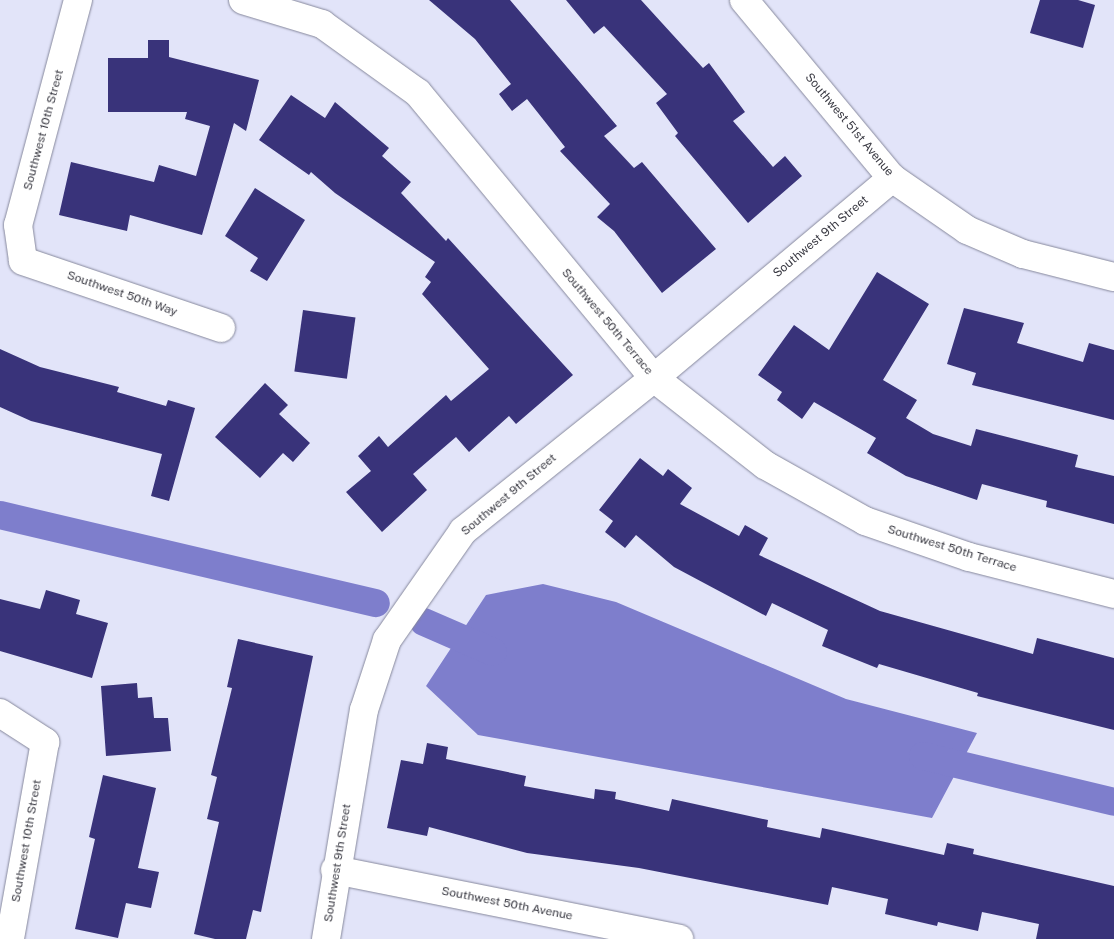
<!DOCTYPE html>
<html>
<head>
<meta charset="utf-8">
<style>
	body { margin:0 }
	#map { position:relative; width:1114px; height:939px; overflow:hidden; background:#e2e4f9; font-family:"Public Sans",sans-serif }
	div>[style] { position:absolute }
	.water>* { inset:0; background:#7e7ecc }
	.canal>* { height:28px; margin:-14px; padding:0 14px; transform-origin:14px; border-radius:14px; background:#7e7ecc }
	.building>* { inset:0; background:#39337a; transform-origin:0 0 }
	.roads { filter:drop-shadow(0 0 1px #86889c) drop-shadow(0 0 1px #86889c) }
	.minor>* { height:28px; margin:-14px; padding:0 14px; transform-origin:14px; border-radius:14px; background:#fff }
	span { translate:-50% -50%; white-space:nowrap; text-align:center; line-height:1.15; -webkit-text-stroke:5px #fff; paint-order:stroke }
	.street-label { font-size:12px; color:#383841 }
</style>
</head>
<body>
<div id="map">
	<div class="water">
		<i style="clip-path:polygon(543px 584px,616px 602px,846px 699px,977px 733px,932px 818px,478px 735px,426px 686px,486px 595px)"></i>
	</div>
	<div class="canal">
		<i style="left:0;top:515px;width:386px;rotate:13.2deg"></i>
		<i style="left:424px;top:622px;width:75px;rotate:23.5deg"></i>
		<i style="left:923px;top:756px;width:196px;rotate:13.5deg"></i>
	</div>
	<div class="building">
		<i style="clip-path:polygon(429px 0,510px 0,617px 126px,604px 136px,634px 168px,642px 162px,716px 249px,662px 293px,614px 231px,597px 217px,610px 204px,560px 151px,565px 147px,527px 99px,512px 111px,499px 94px,511px 84px,475px 39px)"></i>
		<i style="clip-path:polygon(566px 0,641px 0,703px 68px,709px 63px,745px 112px,733px 121px,773px 167px,785px 156px,802px 176px,748px 223px,675px 136px,678px 133px,656px 103px,667px 94px,604px 26px,594px 34px)"></i>
		<i style="clip-path:polygon(1040px 0,1078px 0,1095px 5px,1083px 48px,1030px 33px)"></i>
		<i style="clip-path:polygon(148px 40px,169px 40px,169px 57px,259px 80px,246px 131px,234px 123px,202px 235px,130px 215px,127px 231px,59px 215px,71px 162px,154px 182px,159px 165px,196px 176px,210px 126px,185px 119px,187px 112px,108px 112px,108px 58px,148px 58px)"></i>
		<i style="clip-path:polygon(291px 95px,325px 118px,335px 102px,389px 148px,382px 156px,411px 182px,401px 193px,446px 241px,448px 238px,573px 375px,516px 424px,509px 416px,469px 452px,456px 437px,413px 474px,427px 490px,382px 532px,346px 492px,371px 471px,358px 456px,379px 436px,388px 447px,446px 395px,451px 401px,489px 369px,422px 294px,431px 282px,425px 277px,435px 262px,335px 193px,311px 172px,309px 175px,259px 140px)"></i>
		<i style="clip-path:polygon(255px 188px,305px 220px,267px 281px,250px 271px,258px 258px,225px 236px)"></i>
		<i style="clip-path:polygon(877px 272px,929px 304px,883px 380px,917px 400px,906px 418px,933px 434px,971px 446px,976px 429px,1078px 455px,1075px 467px,1114px 476px,1114px 524px,1046px 507px,1047px 501px,982px 484px,977px 500px,906px 476px,867px 453px,876px 438px,814px 402px,802px 419px,777px 400px,782px 392px,758px 375px,794px 325px,829px 350px)"></i>
		<i style="clip-path:polygon(964px 308px,1024px 323px,1017px 343px,1083px 362px,1089px 343px,1114px 350px,1114px 420px,972px 385px,976px 373px,947px 364px)"></i>
		<i style="left:303px;top:310px;width:53px;height:62px;rotate:8deg"></i>
		<i style="clip-path:polygon(0 349px,40px 367px,119px 387px,117px 392px,166px 406px,168px 400px,195px 408px,169px 501px,151px 496px,162px 454px,31px 421px,0 407px)"></i>
		<i style="clip-path:polygon(265px 383px,288px 405px,279px 414px,310px 443px,293px 462px,283px 453px,260px 478px,215px 437px)"></i>
		<i style="clip-path:polygon(640px 458px,663px 476px,668px 469px,692px 488px,680px 504px,739px 536px,745px 525px,768px 538px,759px 555px,880px 611px,1033px 654px,1037px 638px,1114px 658px,1114px 730px,977px 696px,978px 693px,879px 664px,877px 668px,822px 646px,828px 630px,772px 603px,766px 616px,674px 567px,636px 535px,625px 548px,605px 532px,613px 521px,599px 510px)"></i>
		<i style="clip-path:polygon(46px 590px,80px 600px,76px 614px,108px 623px,92px 678px,0 651px,0 599px,40px 609px)"></i>
		<i style="clip-path:polygon(238px 639px,313px 656px,261px 912px,253px 910px,246px 939px,215px 939px,194px 934px,219px 822px,207px 819px,217px 777px,211px 775px,232px 688px,227px 687px)"></i>
		<i style="clip-path:polygon(137px 683px,138px 698px,152px 697px,154px 718px,168px 718px,171px 751px,106px 756px,101px 686px)"></i>
		<i style="clip-path:polygon(427px 743px,448px 747px,446px 759px,526px 776px,524px 786px,594px 799px,595px 789px,616px 792px,615px 799px,669px 811px,672px 799px,768px 820px,767px 827px,820px 838px,822px 828px,944px 855px,947px 843px,974px 849px,973px 854px,1114px 886px,1114px 939px,1036px 939px,1039px 924px,982px 912px,978px 931px,938px 922px,937px 926px,885px 914px,888px 899px,832px 887px,828px 905px,639px 868px,527px 853px,429px 827px,427px 836px,387px 828px,401px 760px,423px 764px)"></i>
		<i style="clip-path:polygon(103px 775px,156px 788px,138px 868px,159px 872px,151px 908px,126px 903px,118px 938px,75px 929px,95px 839px,89px 837px)"></i>
	</div>
	<div class="roads">
		<div class="minor">
			<i style="left:78px;top:0;width:233px;rotate:104.9deg"></i>
			<i style="left:18px;top:225px;width:36px;rotate:82deg"></i>
			<i style="left:23px;top:261px;width:209px;rotate:18.7deg"></i>
			<i style="left:243px;top:0;width:83px;rotate:16.9deg"></i>
			<i style="left:322px;top:24px;width:118px;rotate:35.7deg"></i>
			<i style="left:418px;top:93px;width:370px;rotate:50.4deg"></i>
			<i style="left:654px;top:378px;width:141px;rotate:38.1deg"></i>
			<i style="left:765px;top:465px;width:115px;rotate:29.2deg"></i>
			<i style="left:865px;top:521px;width:110px;rotate:19.1deg"></i>
			<i style="left:969px;top:557px;width:150px;rotate:14.3deg"></i>
			<i style="left:744px;top:0;width:231px;rotate:50.3deg"></i>
			<i style="left:892px;top:178px;width:91px;rotate:34.7deg"></i>
			<i style="left:967px;top:230px;width:61px;rotate:23.2deg"></i>
			<i style="left:1023px;top:254px;width:94px;rotate:14.2deg"></i>
			<i style="left:0;top:713px;width:54px;rotate:32.8deg"></i>
			<i style="left:45px;top:742px;width:200px;rotate:100.1deg"></i>
			<i style="left:335px;top:870px;width:351px;rotate:11.3deg"></i>
			<i style="left:326px;top:939px;width:232px;rotate:-80.6deg"></i>
			<i style="left:364px;top:710px;width:74px;rotate:-71.8deg"></i>
			<i style="left:387px;top:640px;width:133px;rotate:-55.1deg"></i>
			<i style="left:463px;top:531px;width:245px;rotate:-38.7deg"></i>
			<i style="left:654px;top:378px;width:311px;rotate:-40deg"></i>
		</div>
	</div>
	<div class="street-label">
		<span style="left:849px;top:125px;rotate:50deg">Southwest 51st Avenue</span>
		<span style="left:44px;top:130px;rotate:-75deg">Southwest 10th Street</span>
		<span style="left:821px;top:237px;rotate:-40deg">Southwest 9th Street</span>
		<span style="left:122px;top:294px;rotate:19deg">Southwest 50th Way</span>
		<span style="left:607px;top:322px;rotate:50deg">Southwest 50th Terrace</span>
		<span style="left:509px;top:495px;rotate:-40deg">Southwest 9th Street</span>
		<span style="left:952px;top:549px;rotate:17deg">Southwest 50th Terrace</span>
		<span style="left:27px;top:841px;rotate:-80deg">Southwest 10th Street</span>
		<span style="left:338px;top:863px;rotate:-81deg">Southwest 9th Street</span>
		<span style="left:507px;top:904px;rotate:11deg">Southwest 50th Avenue</span>
	</div>
</div>
</body>
</html>
